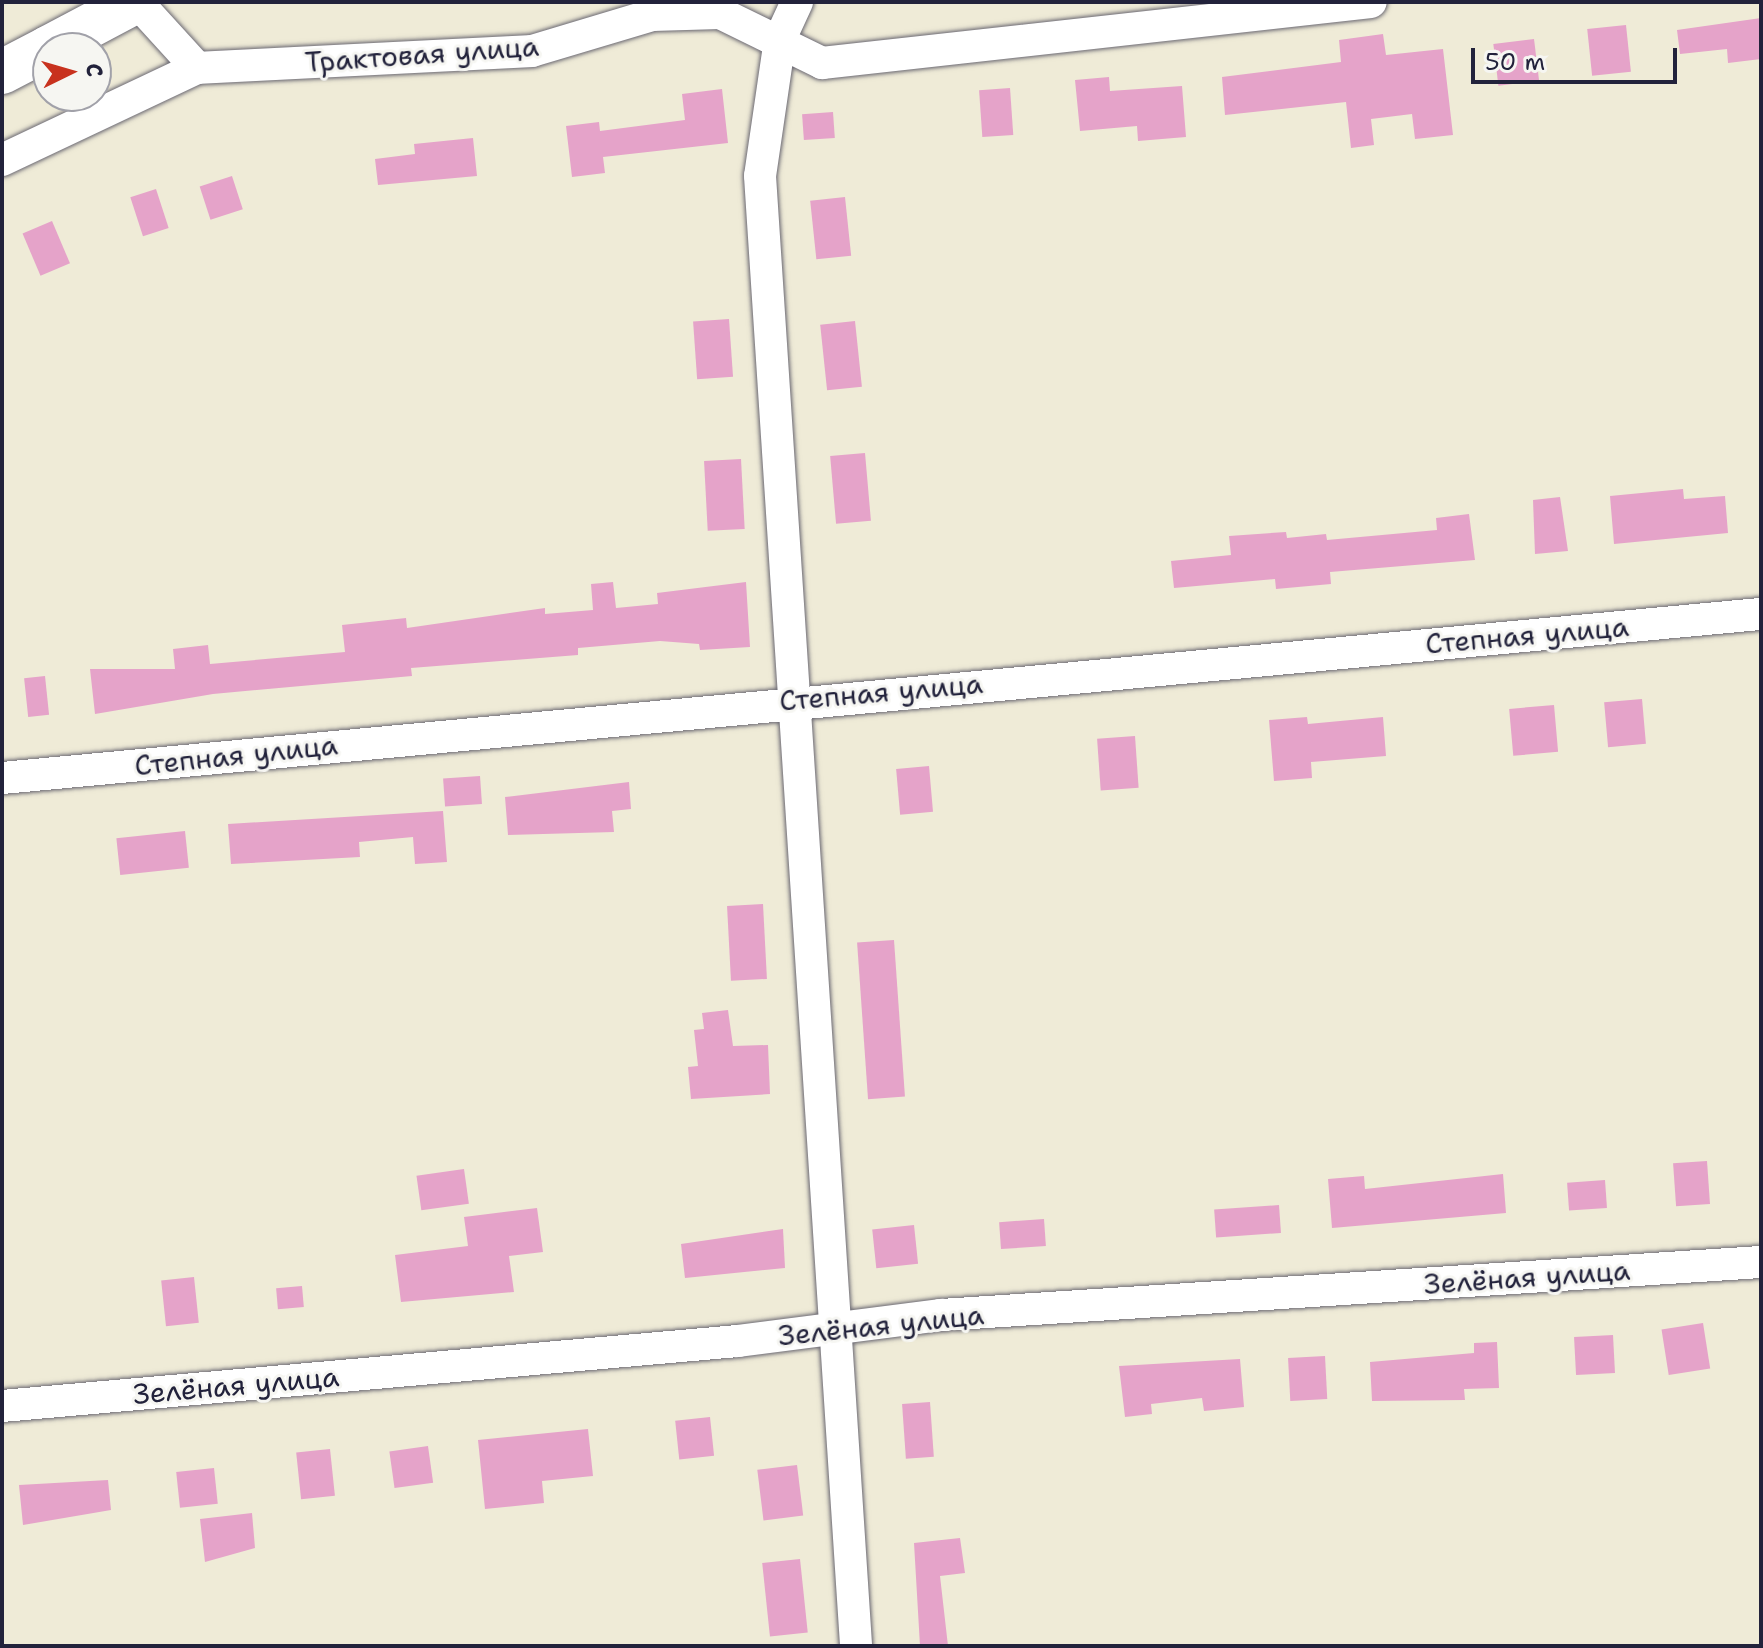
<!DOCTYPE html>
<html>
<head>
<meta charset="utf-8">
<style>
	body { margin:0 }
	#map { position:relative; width:1763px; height:1648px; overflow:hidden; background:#efebd7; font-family:"Shantell Sans",sans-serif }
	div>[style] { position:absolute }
	.building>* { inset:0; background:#e5a3c9; transform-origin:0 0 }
	.roads { filter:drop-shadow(0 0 2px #6a6872) drop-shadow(0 0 2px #6a6872) }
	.minor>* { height:32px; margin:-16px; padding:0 16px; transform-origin:16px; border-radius:16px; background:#fff }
	.secondary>* { height:44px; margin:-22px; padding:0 22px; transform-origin:22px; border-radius:22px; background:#fff }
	span { translate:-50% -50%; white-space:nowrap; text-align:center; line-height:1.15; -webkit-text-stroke:6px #f6f6f2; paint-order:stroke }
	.street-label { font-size:28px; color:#22223b }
	.frame { position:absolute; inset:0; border:4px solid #22223b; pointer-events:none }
	.north { position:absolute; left:32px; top:32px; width:80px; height:80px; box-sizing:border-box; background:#f6f6f2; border:2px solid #a1a1a9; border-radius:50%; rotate:85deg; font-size:22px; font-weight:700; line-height:32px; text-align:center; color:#22223b }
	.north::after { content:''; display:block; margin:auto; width:28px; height:36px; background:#c8321e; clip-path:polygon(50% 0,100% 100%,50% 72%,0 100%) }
	.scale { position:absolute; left:1471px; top:48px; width:206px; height:36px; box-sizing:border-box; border:4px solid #22223b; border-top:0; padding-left:10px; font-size:24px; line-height:28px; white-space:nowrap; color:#22223b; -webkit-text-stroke:6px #f6f6f2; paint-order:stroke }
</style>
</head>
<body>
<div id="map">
	<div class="building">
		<i style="clip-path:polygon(1761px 18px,1761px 59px,1728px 63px,1727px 49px,1680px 54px,1677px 30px)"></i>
		<i style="left:1626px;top:25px;width:47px;height:39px;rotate:84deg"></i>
		<i style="clip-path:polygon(1383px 34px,1386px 55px,1443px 49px,1453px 135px,1415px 139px,1412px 114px,1371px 119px,1374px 145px,1351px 148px,1346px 102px,1225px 115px,1222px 77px,1341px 62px,1339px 40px)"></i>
		<i style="left:1534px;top:39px;width:42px;height:41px;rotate:83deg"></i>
		<i style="clip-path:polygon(1109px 77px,1110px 91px,1182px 86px,1186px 137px,1138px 141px,1137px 126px,1080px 131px,1075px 80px)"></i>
		<i style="left:1010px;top:88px;width:47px;height:31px;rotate:86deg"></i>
		<i style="clip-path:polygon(722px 89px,728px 143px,603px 157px,605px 173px,572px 177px,566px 126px,599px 122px,600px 131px,685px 120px,682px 94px)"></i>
		<i style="left:833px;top:112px;width:26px;height:31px;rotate:86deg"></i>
		<i style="clip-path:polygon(473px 138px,477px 176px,378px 185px,375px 159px,415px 154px,414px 144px)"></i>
		<i style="left:232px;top:176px;width:35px;height:34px;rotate:72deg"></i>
		<i style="left:156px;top:189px;width:41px;height:27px;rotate:72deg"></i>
		<i style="left:845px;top:197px;width:59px;height:35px;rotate:84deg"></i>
		<i style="left:52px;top:221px;width:46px;height:32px;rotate:67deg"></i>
		<i style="left:729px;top:319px;width:58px;height:36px;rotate:86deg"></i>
		<i style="left:855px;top:321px;width:66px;height:35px;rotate:84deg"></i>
		<i style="left:865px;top:453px;width:68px;height:35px;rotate:85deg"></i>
		<i style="left:741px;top:459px;width:70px;height:37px;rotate:87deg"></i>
		<i style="clip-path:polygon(1683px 489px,1684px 499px,1725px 496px,1728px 533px,1614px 544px,1610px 496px)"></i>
		<i style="clip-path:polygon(1560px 497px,1568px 551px,1535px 554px,1533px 500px)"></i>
		<i style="clip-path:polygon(1469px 514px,1475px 560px,1330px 572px,1331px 584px,1276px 589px,1275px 579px,1174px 588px,1171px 561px,1231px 555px,1229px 536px,1286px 532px,1287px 538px,1326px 534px,1327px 540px,1437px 530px,1436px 518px)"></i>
		<i style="clip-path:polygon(613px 582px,616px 608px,658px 604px,657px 593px,746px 582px,750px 647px,700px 650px,699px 644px,660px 641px,578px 648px,578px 655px,411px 668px,412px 676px,213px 694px,95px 714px,90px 669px,175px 669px,173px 649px,208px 645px,210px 664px,345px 652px,342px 625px,406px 618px,407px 628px,545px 608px,545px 614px,593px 610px,591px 584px)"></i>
		<i style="left:45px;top:676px;width:39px;height:21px;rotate:84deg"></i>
		<i style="left:1642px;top:699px;width:45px;height:38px;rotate:85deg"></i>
		<i style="left:1554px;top:705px;width:47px;height:45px;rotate:85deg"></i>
		<i style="clip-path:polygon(1307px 717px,1308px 724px,1383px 717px,1386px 756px,1311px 762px,1312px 778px,1274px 781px,1269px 720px)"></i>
		<i style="left:1135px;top:736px;width:52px;height:38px;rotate:86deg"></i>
		<i style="left:929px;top:766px;width:46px;height:33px;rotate:85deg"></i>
		<i style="left:480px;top:776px;width:28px;height:37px;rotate:86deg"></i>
		<i style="clip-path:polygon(629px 782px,631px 809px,612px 811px,614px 832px,508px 835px,505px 797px)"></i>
		<i style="clip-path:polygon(443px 811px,447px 862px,415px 864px,413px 837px,359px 842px,360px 857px,231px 864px,228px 824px)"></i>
		<i style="left:185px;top:831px;width:37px;height:69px;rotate:84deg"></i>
		<i style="left:763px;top:904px;width:75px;height:36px;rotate:87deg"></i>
		<i style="left:894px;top:940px;width:157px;height:37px;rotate:86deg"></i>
		<i style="clip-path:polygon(728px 1010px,733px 1046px,768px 1045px,770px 1094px,691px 1099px,688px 1067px,698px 1066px,694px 1030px,704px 1029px,702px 1013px)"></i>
		<i style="left:1707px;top:1161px;width:43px;height:34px;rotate:86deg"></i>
		<i style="left:464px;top:1169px;width:35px;height:48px;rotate:82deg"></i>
		<i style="clip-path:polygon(1503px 1174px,1506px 1213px,1332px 1228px,1328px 1179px,1364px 1176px,1365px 1189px)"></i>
		<i style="left:1605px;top:1180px;width:28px;height:38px;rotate:86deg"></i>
		<i style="left:1279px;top:1205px;width:28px;height:65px;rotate:86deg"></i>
		<i style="clip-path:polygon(537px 1208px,543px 1252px,509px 1256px,514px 1292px,401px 1302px,395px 1255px,468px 1246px,464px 1217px)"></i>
		<i style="left:1044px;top:1219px;width:27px;height:45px;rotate:86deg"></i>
		<i style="left:914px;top:1225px;width:39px;height:42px;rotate:84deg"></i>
		<i style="clip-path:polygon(783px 1229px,785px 1268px,685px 1278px,681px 1244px)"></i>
		<i style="left:194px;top:1277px;width:46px;height:33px;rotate:84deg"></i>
		<i style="left:302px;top:1286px;width:21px;height:26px;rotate:85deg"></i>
		<i style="left:1703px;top:1323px;width:46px;height:42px;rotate:81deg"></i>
		<i style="left:1613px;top:1335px;width:38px;height:39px;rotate:87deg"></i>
		<i style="clip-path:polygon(1497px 1342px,1499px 1388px,1464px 1389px,1465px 1400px,1372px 1401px,1370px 1362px,1474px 1353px,1474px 1343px)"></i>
		<i style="left:1325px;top:1356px;width:43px;height:37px;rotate:87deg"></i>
		<i style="clip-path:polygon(1240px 1359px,1244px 1407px,1204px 1411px,1202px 1398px,1151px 1404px,1152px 1414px,1125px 1417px,1119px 1366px)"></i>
		<i style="left:930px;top:1402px;width:55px;height:28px;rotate:86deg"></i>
		<i style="left:710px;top:1417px;width:39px;height:35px;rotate:84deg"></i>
		<i style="clip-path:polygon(588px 1429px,593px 1476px,542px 1481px,544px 1503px,485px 1509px,478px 1440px)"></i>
		<i style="left:428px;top:1446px;width:37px;height:39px;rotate:82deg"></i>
		<i style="left:330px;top:1449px;width:47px;height:34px;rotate:84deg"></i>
		<i style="left:797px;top:1465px;width:51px;height:40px;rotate:83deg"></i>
		<i style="left:214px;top:1468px;width:36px;height:38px;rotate:84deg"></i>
		<i style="clip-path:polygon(108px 1480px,111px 1510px,23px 1525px,19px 1485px)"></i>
		<i style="clip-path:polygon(252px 1513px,255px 1548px,205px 1562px,200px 1519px)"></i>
		<i style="clip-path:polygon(960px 1538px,965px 1573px,940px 1576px,948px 1646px,920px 1646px,914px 1543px)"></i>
		<i style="left:800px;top:1559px;width:74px;height:38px;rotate:84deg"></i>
	</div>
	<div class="roads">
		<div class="minor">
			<i style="left:137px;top:2px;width:89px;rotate:47.7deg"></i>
			<i style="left:797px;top:2px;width:41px;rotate:114.7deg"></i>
			<i style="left:780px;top:39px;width:138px;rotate:98.3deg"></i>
			<i style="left:760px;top:176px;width:1473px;rotate:86.26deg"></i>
			<i style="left:2px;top:160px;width:216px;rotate:-25.3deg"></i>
			<i style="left:197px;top:68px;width:335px;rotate:-2.9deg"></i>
			<i style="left:532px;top:51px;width:125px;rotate:-16.7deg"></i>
			<i style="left:652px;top:15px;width:68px;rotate:-1.7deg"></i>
			<i style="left:720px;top:13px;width:114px;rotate:26.1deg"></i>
			<i style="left:822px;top:63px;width:552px;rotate:-6.34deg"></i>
			<i style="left:2px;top:778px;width:1767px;rotate:-5.33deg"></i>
			<i style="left:2px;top:1406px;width:738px;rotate:-5.05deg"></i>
			<i style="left:737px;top:1341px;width:206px;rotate:-7.3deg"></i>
			<i style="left:941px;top:1315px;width:822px;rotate:-3.7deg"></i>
		</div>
		<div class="secondary">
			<i style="left:48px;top:48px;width:98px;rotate:-27.9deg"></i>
			<i style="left:2px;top:72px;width:52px;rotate:-27.6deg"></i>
		</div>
	</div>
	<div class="street-label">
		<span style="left:422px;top:54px;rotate:-4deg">Трактовая улица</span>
		<span style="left:1527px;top:635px;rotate:-5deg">Степная улица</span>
		<span style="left:881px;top:692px;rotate:-5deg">Степная улица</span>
		<span style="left:236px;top:755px;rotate:-6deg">Степная улица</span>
		<span style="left:1527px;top:1277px;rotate:-4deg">Зелёная улица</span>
		<span style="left:881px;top:1325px;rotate:-6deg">Зелёная улица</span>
		<span style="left:236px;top:1385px;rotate:-5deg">Зелёная улица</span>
	</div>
	<div class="frame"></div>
	<div class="north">С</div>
	<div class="scale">50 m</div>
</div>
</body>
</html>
